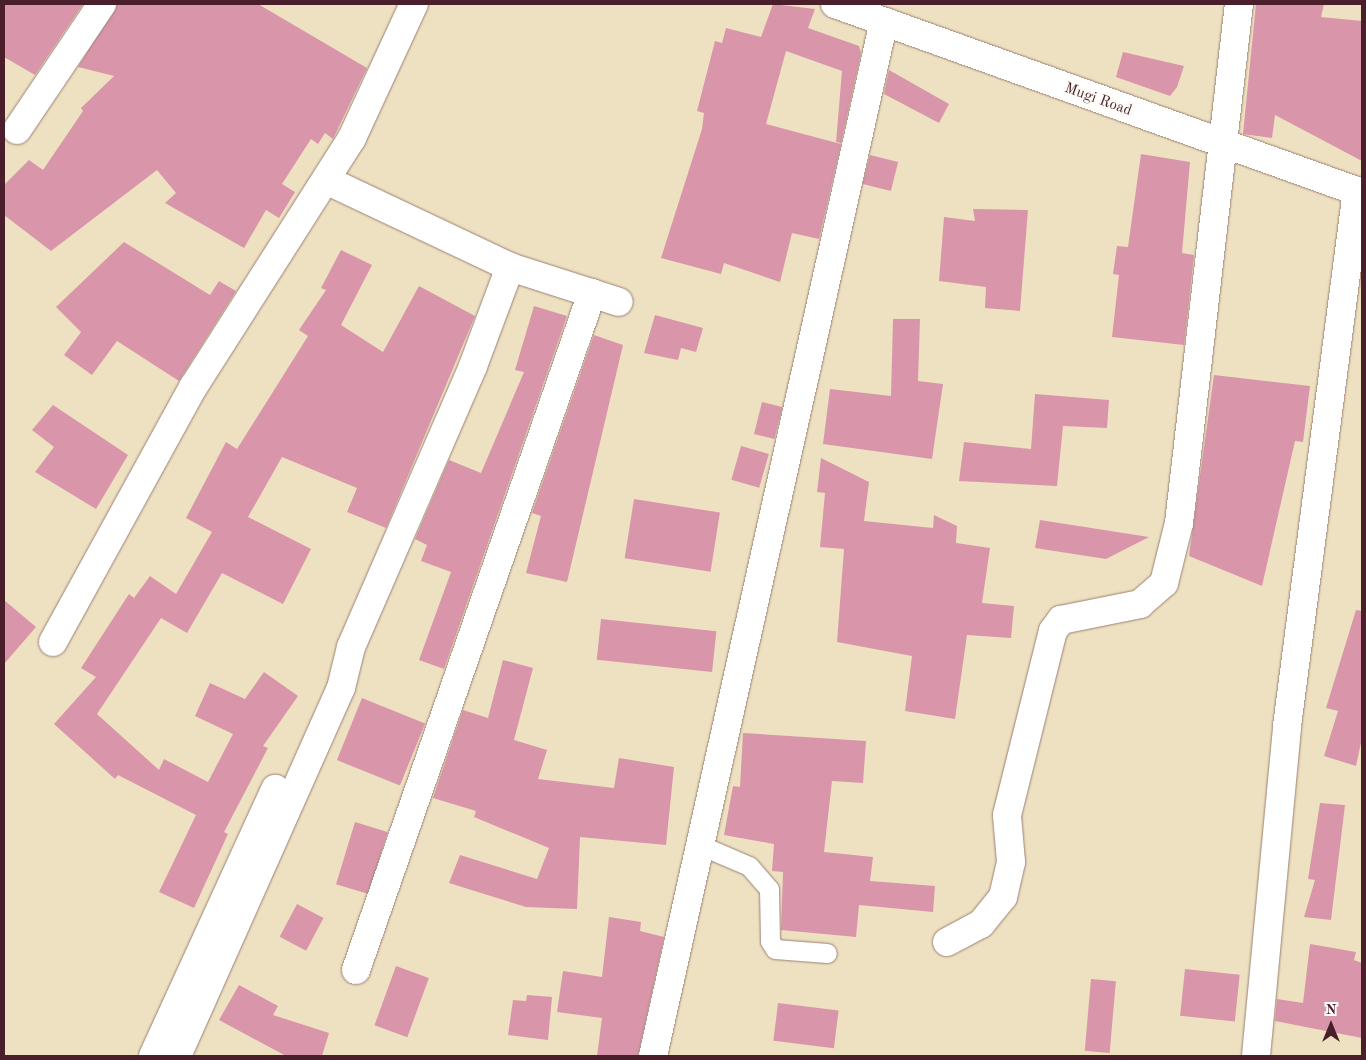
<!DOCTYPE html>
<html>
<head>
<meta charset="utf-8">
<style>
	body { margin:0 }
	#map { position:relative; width:1366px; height:1060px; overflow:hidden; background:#eee1c1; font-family:"Old Standard TT",serif }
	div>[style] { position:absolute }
	.building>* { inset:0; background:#d996aa; transform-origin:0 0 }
	.roads { filter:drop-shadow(0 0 1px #9c8076) drop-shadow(0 0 1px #9c8076) }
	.service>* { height:19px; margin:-9.5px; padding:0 9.5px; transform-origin:9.5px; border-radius:9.5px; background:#fff }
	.minor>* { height:28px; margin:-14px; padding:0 14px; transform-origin:14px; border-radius:14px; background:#fff }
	span { translate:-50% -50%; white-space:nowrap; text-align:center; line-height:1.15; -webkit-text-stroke:5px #fdfcf7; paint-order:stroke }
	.street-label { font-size:15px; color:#4a1f2b }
	.frame { position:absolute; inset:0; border:5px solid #4a1f2b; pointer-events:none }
	.north { position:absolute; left:1306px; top:1000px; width:50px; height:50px; -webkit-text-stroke:4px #fdfcf7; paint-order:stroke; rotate:0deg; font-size:14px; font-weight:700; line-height:20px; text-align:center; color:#4a1f2b }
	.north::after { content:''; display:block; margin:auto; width:18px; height:22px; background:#4a1f2b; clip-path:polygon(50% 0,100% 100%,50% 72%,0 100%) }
</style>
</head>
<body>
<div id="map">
	<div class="building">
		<i style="clip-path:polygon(4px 4px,83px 4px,35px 75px,4px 57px)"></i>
		<i style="clip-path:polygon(117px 4px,258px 4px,367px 68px,333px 139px,325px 133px,318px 144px,311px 139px,282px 184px,295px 192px,279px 218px,266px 210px,244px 248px,165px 203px,176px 193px,157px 170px,51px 251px,4px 215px,4px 185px,29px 160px,43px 170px,83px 111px,81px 108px,114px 76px,78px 67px)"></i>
		<i style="clip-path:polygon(773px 4px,815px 9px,808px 28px,859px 46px,861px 53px,841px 143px,836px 142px,842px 71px,786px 51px,766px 124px,841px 144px,819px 239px,792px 233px,780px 282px,724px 263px,721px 274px,661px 258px,702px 129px,704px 113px,697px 111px,715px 41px,722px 43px,726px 28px,761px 37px)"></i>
		<i style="clip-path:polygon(1256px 4px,1324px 4px,1321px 17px,1362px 21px,1362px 161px,1275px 115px,1272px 138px,1243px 134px)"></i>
		<i style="clip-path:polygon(1123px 52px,1184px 66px,1177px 87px,1170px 96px,1116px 77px)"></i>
		<i style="clip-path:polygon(889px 70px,949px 104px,939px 123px,884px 94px)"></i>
		<i style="clip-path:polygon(1141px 154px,1190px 162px,1182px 253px,1194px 255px,1184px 345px,1112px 337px,1119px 275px,1113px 274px,1117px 246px,1128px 247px)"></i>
		<i style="left:870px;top:155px;width:29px;height:30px;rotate:14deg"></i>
		<i style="clip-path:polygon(973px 209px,1028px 210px,1020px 311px,985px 308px,986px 287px,939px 281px,944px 217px,975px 221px)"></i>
		<i style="clip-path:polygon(124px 242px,210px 295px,219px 281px,236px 291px,179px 381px,117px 341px,92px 375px,64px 355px,81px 332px,56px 307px)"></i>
		<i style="clip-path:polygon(341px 250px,372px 265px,341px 325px,383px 352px,419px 286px,475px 316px,386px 528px,347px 512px,357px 488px,282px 457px,248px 517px,311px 549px,283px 604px,222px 573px,187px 633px,161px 618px,97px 714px,159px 770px,164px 759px,208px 782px,233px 734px,195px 716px,210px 683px,245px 699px,264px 672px,298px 696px,263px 746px,268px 748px,224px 832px,228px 834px,194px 908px,159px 892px,196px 815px,118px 775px,115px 779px,54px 724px,96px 677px,81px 668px,129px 594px,134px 598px,150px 576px,176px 594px,212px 532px,186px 518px,226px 442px,237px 449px,308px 336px,299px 330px,326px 290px,321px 288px)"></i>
		<i style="clip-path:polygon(534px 306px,567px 316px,444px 669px,419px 660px,451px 572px,421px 561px,427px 545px,415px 539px,449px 460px,481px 473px,524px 372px,515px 370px)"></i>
		<i style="clip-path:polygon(655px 315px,703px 328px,696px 352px,681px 348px,678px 360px,644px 353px)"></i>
		<i style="clip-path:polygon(893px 319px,920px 319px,918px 381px,943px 384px,932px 459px,823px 444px,830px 389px,891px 396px)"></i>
		<i style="clip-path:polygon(594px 335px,623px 345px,567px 582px,526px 573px,541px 516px,532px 513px)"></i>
		<i style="clip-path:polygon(1214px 375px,1310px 386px,1303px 442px,1295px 441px,1262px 586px,1189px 556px)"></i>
		<i style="clip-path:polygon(1035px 394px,1109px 400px,1107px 428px,1063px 426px,1057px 486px,959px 481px,964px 442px,1031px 449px)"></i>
		<i style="left:762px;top:402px;width:21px;height:33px;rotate:14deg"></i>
		<i style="clip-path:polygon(53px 405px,128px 455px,96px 509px,35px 472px,54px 447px,32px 430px)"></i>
		<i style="left:741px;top:446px;width:29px;height:35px;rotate:16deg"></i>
		<i style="clip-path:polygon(821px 458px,869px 482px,864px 521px,933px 528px,934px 515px,957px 526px,956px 543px,990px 548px,982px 603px,1014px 606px,1011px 638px,967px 635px,955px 719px,905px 711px,912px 656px,837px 642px,844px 549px,820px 547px,825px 493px,817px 492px)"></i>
		<i style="left:634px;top:499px;width:87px;height:60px;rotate:9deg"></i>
		<i style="clip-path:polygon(1040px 520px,1149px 537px,1106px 559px,1035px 548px)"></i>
		<i style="clip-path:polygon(4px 600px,36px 627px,4px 664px)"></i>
		<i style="clip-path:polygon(1356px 610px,1362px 611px,1362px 738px,1356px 766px,1324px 756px,1338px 711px,1326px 708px)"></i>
		<i style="left:601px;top:619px;width:116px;height:41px;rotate:6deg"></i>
		<i style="clip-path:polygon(503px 660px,533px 668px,514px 740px,547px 750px,538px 779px,614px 788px,619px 758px,674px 767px,666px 845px,580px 837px,577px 909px,526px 907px,449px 883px,460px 855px,537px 879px,549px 848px,474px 817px,476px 811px,433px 798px,463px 710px,488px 718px)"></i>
		<i style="left:362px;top:698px;width:68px;height:67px;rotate:22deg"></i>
		<i style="clip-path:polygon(743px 733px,866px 741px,863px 783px,832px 781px,824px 852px,873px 857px,870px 881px,935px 886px,933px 912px,859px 905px,856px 937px,781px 930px,783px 872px,772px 871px,774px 844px,724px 835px,733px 786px,740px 787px)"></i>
		<i style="clip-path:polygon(1320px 803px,1345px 805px,1331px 920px,1304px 917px,1315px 880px,1308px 879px)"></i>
		<i style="left:355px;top:822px;width:34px;height:65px;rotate:17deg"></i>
		<i style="left:297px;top:904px;width:30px;height:37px;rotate:28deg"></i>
		<i style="clip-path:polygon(609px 917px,641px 922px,640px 931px,664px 937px,638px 1056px,597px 1056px,602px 1018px,557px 1012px,563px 971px,602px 977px)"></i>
		<i style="clip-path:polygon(1310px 944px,1356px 952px,1354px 960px,1362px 963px,1362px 1038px,1275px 1021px,1277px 999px,1303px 1003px)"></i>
		<i style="left:396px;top:966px;width:35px;height:63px;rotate:20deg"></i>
		<i style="left:1185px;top:969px;width:55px;height:47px;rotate:6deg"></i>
		<i style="left:1091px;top:979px;width:25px;height:72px;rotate:5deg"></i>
		<i style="clip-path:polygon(239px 985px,278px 1006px,273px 1015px,329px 1033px,322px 1056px,286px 1056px,219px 1020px)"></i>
		<i style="clip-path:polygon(527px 995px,552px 997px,548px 1040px,508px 1035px,513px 1000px,526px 1001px)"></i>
		<i style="left:778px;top:1003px;width:61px;height:38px;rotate:7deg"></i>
	</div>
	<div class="roads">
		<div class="service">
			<i style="left:700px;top:845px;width:53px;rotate:23.2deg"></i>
			<i style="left:749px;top:866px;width:30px;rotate:49deg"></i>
			<i style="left:769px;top:889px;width:52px;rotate:88.9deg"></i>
			<i style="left:770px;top:941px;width:9px;rotate:58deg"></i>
			<i style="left:775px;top:949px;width:52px;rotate:4.4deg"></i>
		</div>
		<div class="minor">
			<i style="left:835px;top:4px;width:560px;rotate:19.73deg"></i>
			<i style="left:17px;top:130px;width:152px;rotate:-56deg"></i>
			<i style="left:326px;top:180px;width:204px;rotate:25.3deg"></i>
			<i style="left:510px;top:267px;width:114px;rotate:17.8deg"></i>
			<i style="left:53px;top:642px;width:292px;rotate:-61.2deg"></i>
			<i style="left:194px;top:386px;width:294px;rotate:-57.5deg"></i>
			<i style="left:352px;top:138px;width:148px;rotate:-65.2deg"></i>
			<i style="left:947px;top:942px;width:38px;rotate:-28deg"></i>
			<i style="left:981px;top:924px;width:35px;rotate:-51deg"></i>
			<i style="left:1003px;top:897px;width:36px;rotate:-77deg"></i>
			<i style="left:1011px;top:862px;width:47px;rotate:-94.9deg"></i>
			<i style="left:1007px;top:815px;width:190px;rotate:-76deg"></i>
			<i style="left:1053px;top:631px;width:14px;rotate:-54deg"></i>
			<i style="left:1061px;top:620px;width:81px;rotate:-11.4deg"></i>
			<i style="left:1140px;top:604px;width:32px;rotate:-41deg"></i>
			<i style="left:1164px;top:583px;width:62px;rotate:-76deg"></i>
			<i style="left:1179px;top:523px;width:522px;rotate:-83.41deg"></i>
			<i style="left:356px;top:970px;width:717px;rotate:-70.78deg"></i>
			<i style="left:153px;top:1056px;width:294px;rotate:-65.4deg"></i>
			<i style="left:177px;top:1056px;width:403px;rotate:-66deg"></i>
			<i style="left:341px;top:688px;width:42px;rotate:-76.3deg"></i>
			<i style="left:351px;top:647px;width:306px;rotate:-66.5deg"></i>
			<i style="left:473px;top:366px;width:106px;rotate:-69.5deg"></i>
			<i style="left:653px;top:1056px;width:1060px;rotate:-77.42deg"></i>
			<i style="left:1256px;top:1056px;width:331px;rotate:-84.6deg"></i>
			<i style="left:1287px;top:726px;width:540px;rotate:-82.55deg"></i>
		</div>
	</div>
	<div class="street-label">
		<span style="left:1098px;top:100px;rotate:20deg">Mugi Road</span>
	</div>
	<div class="frame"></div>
	<div class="north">N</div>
</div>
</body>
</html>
